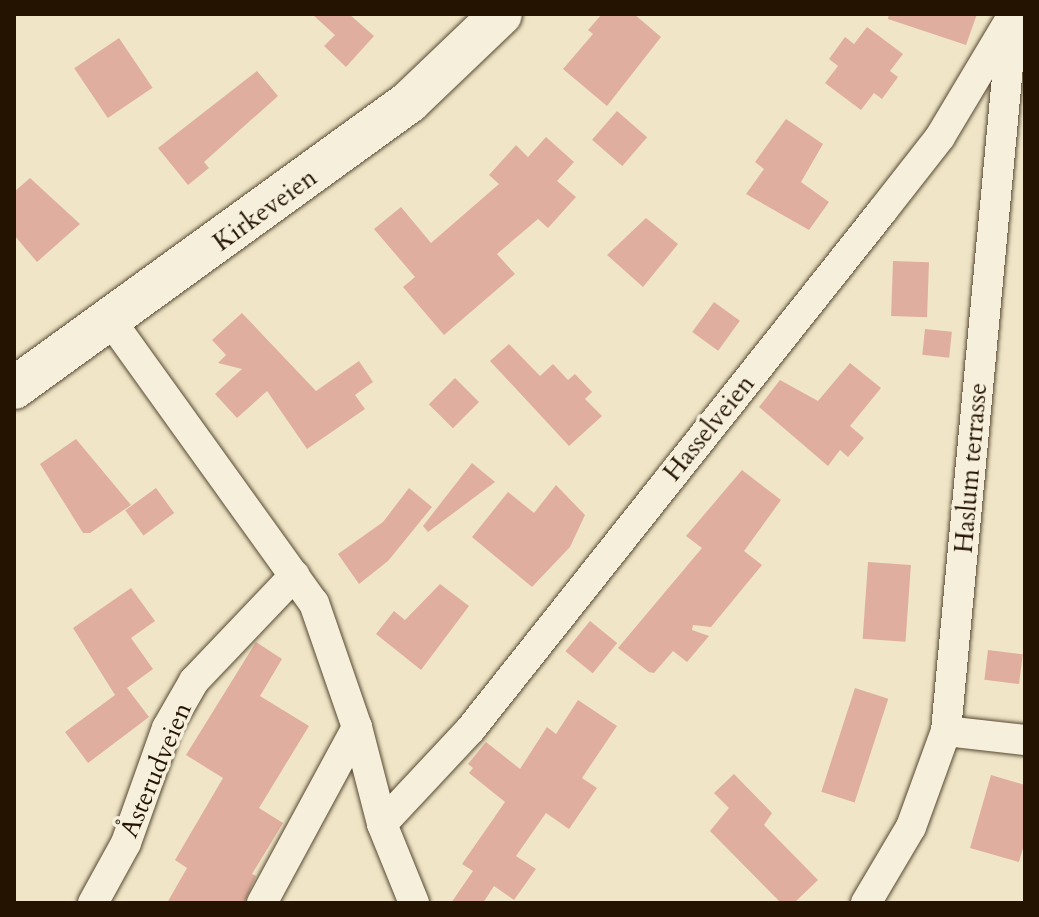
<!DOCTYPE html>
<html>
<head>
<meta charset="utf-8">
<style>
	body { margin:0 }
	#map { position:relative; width:1039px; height:917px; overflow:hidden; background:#f0e6c7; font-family:Cardo,serif }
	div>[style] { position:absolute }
	.building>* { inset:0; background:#e0ae9e; transform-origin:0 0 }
	.roads { filter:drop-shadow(0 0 2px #574832) drop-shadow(0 0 2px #574832) }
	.minor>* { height:30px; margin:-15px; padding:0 15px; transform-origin:15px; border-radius:15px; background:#f5efdb }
	.secondary>* { height:42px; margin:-21px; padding:0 21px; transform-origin:21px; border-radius:21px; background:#f5efdb }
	span { translate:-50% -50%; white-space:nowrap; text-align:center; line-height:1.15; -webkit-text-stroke:7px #f5efdb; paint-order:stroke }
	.street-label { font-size:26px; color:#241300 }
	.frame { position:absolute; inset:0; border:16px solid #241300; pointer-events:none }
</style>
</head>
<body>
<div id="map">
	<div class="building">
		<i style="clip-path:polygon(312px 14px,349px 14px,374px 36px,346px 67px,324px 46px,335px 35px)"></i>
		<i style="clip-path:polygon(602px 14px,634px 14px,661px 37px,607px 106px,563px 69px,593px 34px,588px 30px)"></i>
		<i style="clip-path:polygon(889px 14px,977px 14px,966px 45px,888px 19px)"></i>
		<i style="clip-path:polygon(867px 27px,903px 54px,890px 71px,898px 77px,882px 99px,874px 93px,861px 110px,825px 83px,838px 66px,829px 59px,845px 37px,854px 44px)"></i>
		<i style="left:119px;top:38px;width:60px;height:54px;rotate:56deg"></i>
		<i style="clip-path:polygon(257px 71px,278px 96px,204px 162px,209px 168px,188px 185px,158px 148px)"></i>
		<i style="left:617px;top:111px;width:40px;height:38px;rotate:41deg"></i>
		<i style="clip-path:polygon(786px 119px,823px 144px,801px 182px,829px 202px,809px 230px,746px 194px,764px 169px,755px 162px)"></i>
		<i style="clip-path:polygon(546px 137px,574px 162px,557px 181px,576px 197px,548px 228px,538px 219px,497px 254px,515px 274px,444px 335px,403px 287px,415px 277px,374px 229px,401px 207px,431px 243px,499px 184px,489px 175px,516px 145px,528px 157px)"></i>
		<i style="clip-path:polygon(30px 178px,80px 224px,37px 262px,14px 235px,14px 192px)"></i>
		<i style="clip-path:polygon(646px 218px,678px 244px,643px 287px,607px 255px)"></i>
		<i style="left:893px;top:261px;width:36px;height:55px;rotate:2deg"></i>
		<i style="left:714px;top:302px;width:32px;height:37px;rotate:36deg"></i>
		<i style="clip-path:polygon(242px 313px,316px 391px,359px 361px,373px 382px,355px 395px,365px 409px,307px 449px,267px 391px,237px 418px,215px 394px,242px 369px,218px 363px,226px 355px,212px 340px)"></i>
		<i style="left:925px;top:329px;width:27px;height:26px;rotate:6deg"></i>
		<i style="clip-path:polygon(509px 344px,540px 376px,553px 364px,568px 380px,575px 374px,592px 392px,585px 399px,602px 416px,569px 446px,490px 361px)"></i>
		<i style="clip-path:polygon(850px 363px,881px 388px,850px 426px,864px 438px,848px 457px,840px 450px,828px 466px,759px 407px,780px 380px,818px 401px)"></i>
		<i style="left:455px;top:378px;width:34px;height:37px;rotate:45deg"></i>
		<i style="clip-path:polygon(76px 439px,131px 505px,90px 533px,83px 533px,40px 464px)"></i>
		<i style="clip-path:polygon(472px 463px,495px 482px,428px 532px,423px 526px)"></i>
		<i style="clip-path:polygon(742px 470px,781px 500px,744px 551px,762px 565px,711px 627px,693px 625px,692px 630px,709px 636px,687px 662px,673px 651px,654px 673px,649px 672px,618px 648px,702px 548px,686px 536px)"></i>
		<i style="clip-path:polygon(556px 485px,585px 515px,570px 547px,532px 587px,472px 537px,508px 492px,534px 513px)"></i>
		<i style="left:156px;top:488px;width:31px;height:38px;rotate:54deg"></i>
		<i style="clip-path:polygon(409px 488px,432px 507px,388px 561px,359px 584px,338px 554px,383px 522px)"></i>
		<i style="left:868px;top:562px;width:43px;height:77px;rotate:4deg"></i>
		<i style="clip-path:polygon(440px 584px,469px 606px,421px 670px,376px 634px,394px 611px,405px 620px)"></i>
		<i style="clip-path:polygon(131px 588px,155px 621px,131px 638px,153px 669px,127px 688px,149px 717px,88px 763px,65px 732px,115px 695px,73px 628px)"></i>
		<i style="left:590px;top:621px;width:35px;height:39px;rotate:39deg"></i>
		<i style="clip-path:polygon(256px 642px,282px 659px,260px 696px,309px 726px,259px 808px,283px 823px,252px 874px,256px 876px,244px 903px,167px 903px,187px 868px,175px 860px,223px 778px,186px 755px)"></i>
		<i style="left:988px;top:650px;width:35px;height:30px;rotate:7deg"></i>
		<i style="left:855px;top:688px;width:35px;height:109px;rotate:18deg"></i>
		<i style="clip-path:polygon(578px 700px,617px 726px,582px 778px,597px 788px,569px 829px,546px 813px,516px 856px,536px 869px,514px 900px,494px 886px,483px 903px,451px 903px,473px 871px,462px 864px,505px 802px,469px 773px,473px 768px,468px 764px,486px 742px,520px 769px,547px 727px,556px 734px)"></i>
		<i style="clip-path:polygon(734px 774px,772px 813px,764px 825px,818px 880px,794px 903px,781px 903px,710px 831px,729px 808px,714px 793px)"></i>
		<i style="clip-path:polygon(991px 775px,1025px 785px,1025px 841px,1019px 862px,970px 848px)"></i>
	</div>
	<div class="roads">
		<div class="minor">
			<i style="left:111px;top:321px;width:347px;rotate:54.3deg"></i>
			<i style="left:314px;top:603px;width:131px;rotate:70.9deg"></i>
			<i style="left:357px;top:727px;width:100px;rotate:75.5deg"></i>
			<i style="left:382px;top:824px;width:85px;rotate:67.9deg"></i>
			<i style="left:946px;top:731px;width:80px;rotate:6.5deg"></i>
			<i style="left:382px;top:824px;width:129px;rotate:-46.9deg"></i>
			<i style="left:470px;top:730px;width:664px;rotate:-51.54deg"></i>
			<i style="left:883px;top:210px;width:93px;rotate:-52deg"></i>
			<i style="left:940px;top:137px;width:142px;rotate:-59.1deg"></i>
			<i style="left:93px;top:903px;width:68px;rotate:-61.2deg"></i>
			<i style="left:126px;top:843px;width:122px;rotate:-70.4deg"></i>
			<i style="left:167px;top:728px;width:54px;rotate:-60.1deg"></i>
			<i style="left:194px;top:681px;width:146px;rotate:-46.4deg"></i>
			<i style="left:262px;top:903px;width:200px;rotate:-61.6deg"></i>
			<i style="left:866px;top:903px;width:88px;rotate:-59.4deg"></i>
			<i style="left:911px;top:827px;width:102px;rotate:-70deg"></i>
			<i style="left:946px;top:731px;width:711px;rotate:-84.67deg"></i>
		</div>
		<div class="secondary">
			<i style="left:14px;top:388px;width:488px;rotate:-35.9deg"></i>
			<i style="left:409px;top:102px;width:127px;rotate:-43.7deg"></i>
		</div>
	</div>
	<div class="street-label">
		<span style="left:265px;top:210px;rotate:-36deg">Kirkeveien</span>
		<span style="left:709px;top:428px;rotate:-51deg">Hasselveien</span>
		<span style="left:971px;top:468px;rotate:-85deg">Haslum terrasse</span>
		<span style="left:156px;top:770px;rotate:-67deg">Åsterudveien</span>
	</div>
	<div class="frame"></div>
</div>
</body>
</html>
